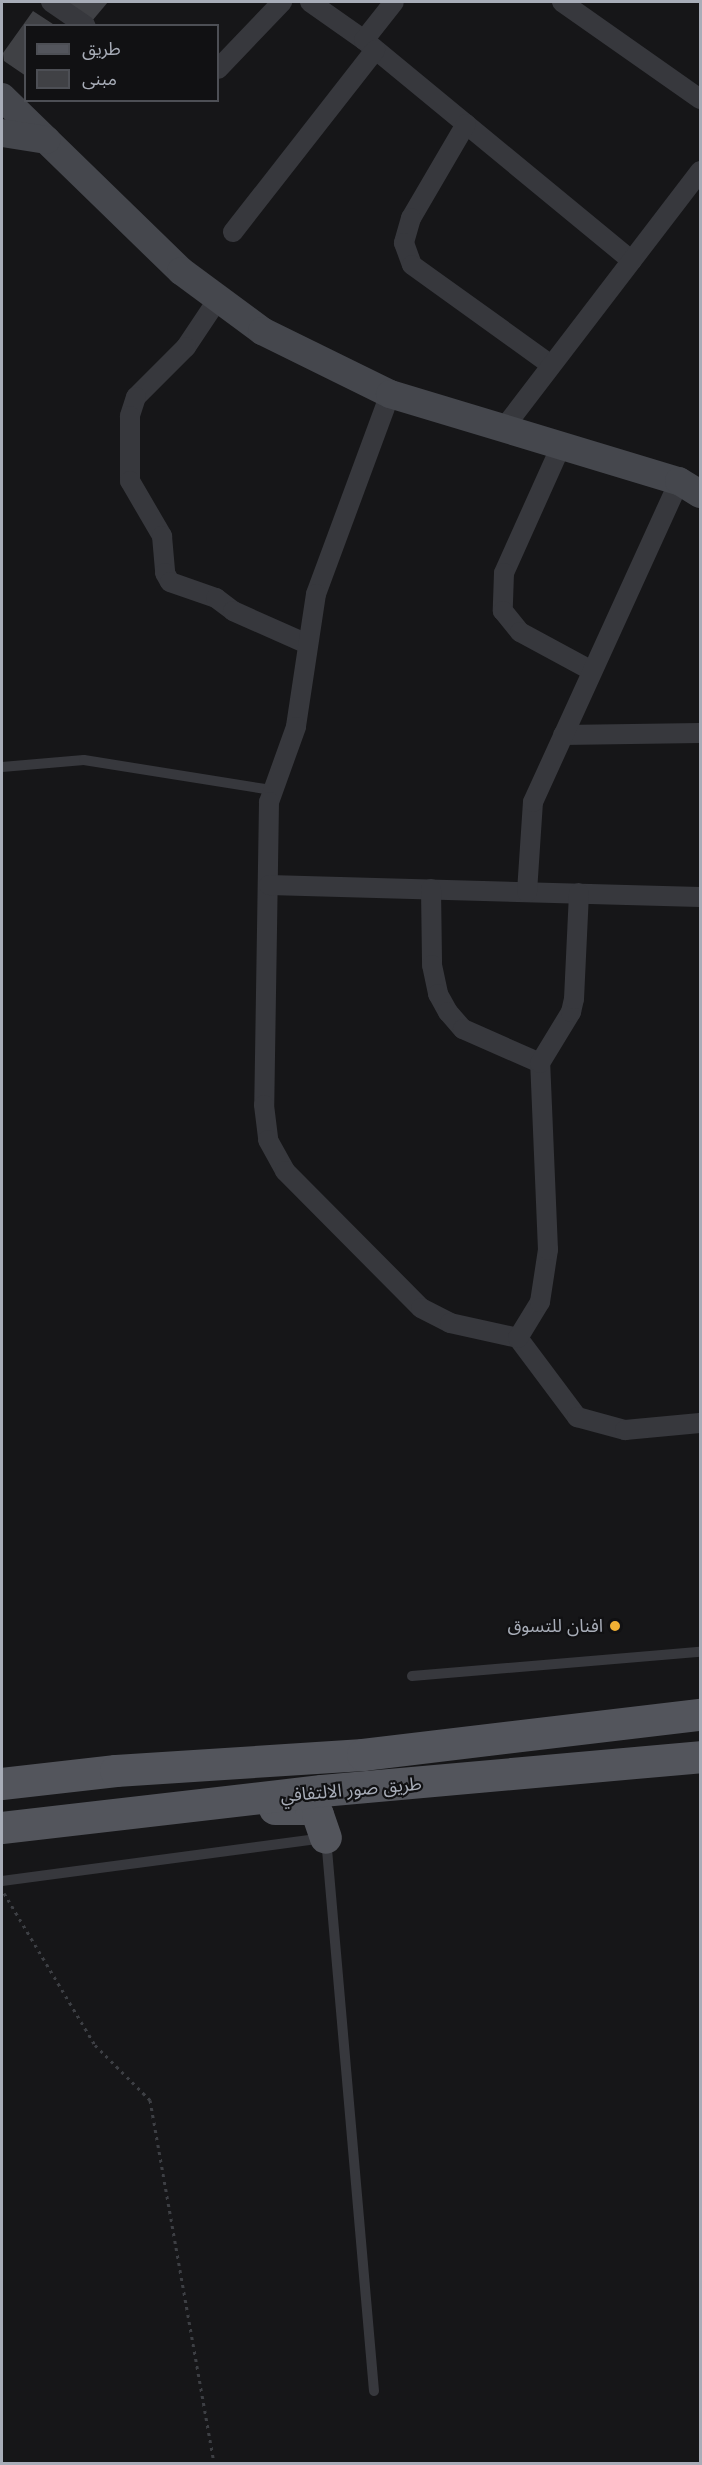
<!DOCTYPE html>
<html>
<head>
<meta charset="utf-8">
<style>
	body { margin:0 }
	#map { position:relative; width:702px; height:2465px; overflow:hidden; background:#161618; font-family:Helvetica,"Noto Sans Arabic",sans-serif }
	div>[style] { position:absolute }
	.building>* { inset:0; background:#404145 }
	.path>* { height:3px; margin-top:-1.5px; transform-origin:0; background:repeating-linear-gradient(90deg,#3d3f44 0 3px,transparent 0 7.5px) }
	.lane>* { height:10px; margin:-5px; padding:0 5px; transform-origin:5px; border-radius:5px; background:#37383d }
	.street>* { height:20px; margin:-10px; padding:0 10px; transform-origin:10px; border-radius:10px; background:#37383d }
	.secondary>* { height:28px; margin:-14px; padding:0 14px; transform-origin:14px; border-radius:14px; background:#45474d }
	.primary>* { height:32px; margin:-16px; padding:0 16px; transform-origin:16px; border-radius:16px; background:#53555c }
	.dots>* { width:16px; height:16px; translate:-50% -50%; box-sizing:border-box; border:3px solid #111113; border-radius:50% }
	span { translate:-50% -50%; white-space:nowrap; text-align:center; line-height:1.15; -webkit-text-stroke:4.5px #111113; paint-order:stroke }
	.poi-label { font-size:18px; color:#a8adb8 }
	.right { translate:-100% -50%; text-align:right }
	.street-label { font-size:18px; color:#a8adb8 }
	.frame { position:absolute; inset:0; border:3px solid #a8adb8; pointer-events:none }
	.legend { position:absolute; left:24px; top:24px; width:195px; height:78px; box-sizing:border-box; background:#111113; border:2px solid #4d4f55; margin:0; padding:8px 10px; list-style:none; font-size:18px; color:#a8adb8 }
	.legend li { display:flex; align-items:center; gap:12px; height:30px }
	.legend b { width:30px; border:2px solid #4d4f55 }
</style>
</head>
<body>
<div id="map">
	<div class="building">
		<i style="clip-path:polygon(61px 2px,108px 2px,92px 21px)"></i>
		<i style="clip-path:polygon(33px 11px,56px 26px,26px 26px,26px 76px,4px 61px,3px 53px)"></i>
	</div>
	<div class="path">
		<i style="left:4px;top:1893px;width:177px;rotate:59.1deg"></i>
		<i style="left:95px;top:2045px;width:78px;rotate:45deg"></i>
		<i style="left:150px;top:2100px;width:370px;rotate:80deg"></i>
	</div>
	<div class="lane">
		<i style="left:2px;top:767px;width:82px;rotate:-4.9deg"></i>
		<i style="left:84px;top:760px;width:190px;rotate:9.1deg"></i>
		<i style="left:412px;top:1676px;width:289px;rotate:-4.8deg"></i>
		<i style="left:2px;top:1881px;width:327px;rotate:-7.6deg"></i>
		<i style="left:326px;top:1838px;width:555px;rotate:85.04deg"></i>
	</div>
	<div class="street">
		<i style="left:51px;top:2px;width:42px;rotate:34.4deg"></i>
		<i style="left:310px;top:2px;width:66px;rotate:35.1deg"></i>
		<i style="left:364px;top:40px;width:347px;rotate:39.5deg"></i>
		<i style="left:562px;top:2px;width:169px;rotate:35.1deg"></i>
		<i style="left:364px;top:40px;width:48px;rotate:-51.7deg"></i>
		<i style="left:218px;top:69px;width:93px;rotate:-46.3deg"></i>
		<i style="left:466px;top:124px;width:109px;rotate:120.3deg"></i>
		<i style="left:411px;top:218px;width:26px;rotate:106deg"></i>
		<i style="left:404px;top:243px;width:23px;rotate:70deg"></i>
		<i style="left:412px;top:265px;width:171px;rotate:35.7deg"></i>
		<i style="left:233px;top:232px;width:231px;rotate:-52deg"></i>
		<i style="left:218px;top:299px;width:58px;rotate:123.7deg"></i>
		<i style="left:186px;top:347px;width:71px;rotate:135deg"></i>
		<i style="left:136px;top:397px;width:20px;rotate:108deg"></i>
		<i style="left:130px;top:416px;width:65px;rotate:90deg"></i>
		<i style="left:130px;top:481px;width:64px;rotate:59.8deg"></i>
		<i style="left:162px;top:536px;width:37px;rotate:85deg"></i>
		<i style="left:165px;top:573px;width:10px;rotate:61deg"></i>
		<i style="left:170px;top:582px;width:49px;rotate:19.2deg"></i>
		<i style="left:216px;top:598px;width:21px;rotate:37deg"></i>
		<i style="left:233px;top:611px;width:81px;rotate:24deg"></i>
		<i style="left:390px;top:394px;width:213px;rotate:110.3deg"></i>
		<i style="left:316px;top:594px;width:134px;rotate:98.6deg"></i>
		<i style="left:296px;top:727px;width:80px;rotate:109.8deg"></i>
		<i style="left:269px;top:802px;width:303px;rotate:90.9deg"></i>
		<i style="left:264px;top:1105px;width:35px;rotate:83deg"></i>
		<i style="left:268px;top:1140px;width:35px;rotate:61deg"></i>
		<i style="left:285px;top:1171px;width:193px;rotate:45.2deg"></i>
		<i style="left:421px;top:1308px;width:33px;rotate:27deg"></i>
		<i style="left:450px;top:1323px;width:70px;rotate:12.4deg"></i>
		<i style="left:518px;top:1338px;width:99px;rotate:53.2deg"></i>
		<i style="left:577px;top:1417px;width:50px;rotate:15.2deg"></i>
		<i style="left:625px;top:1430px;width:75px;rotate:-5.3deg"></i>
		<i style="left:503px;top:429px;width:325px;rotate:-52.6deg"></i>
		<i style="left:561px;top:446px;width:139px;rotate:114.2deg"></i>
		<i style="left:504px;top:573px;width:38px;rotate:92deg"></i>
		<i style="left:503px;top:611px;width:27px;rotate:51deg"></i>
		<i style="left:520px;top:632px;width:82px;rotate:28.4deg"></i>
		<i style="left:563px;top:735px;width:137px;rotate:-0.8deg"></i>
		<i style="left:269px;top:885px;width:431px;rotate:1.6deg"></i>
		<i style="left:431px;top:889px;width:76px;rotate:89.2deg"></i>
		<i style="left:432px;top:965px;width:30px;rotate:78deg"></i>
		<i style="left:438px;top:994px;width:21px;rotate:61deg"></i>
		<i style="left:448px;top:1012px;width:23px;rotate:49deg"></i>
		<i style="left:463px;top:1029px;width:84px;rotate:23.8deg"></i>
		<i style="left:527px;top:892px;width:90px;rotate:-86.2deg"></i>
		<i style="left:533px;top:802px;width:353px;rotate:-65.5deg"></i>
		<i style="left:518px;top:1338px;width:42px;rotate:-58.6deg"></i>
		<i style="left:540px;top:1302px;width:53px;rotate:-81.3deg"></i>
		<i style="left:548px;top:1250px;width:187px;rotate:-92.4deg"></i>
		<i style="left:540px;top:1063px;width:60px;rotate:-58.7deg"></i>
		<i style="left:571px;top:1012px;width:13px;rotate:-77deg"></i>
		<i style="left:574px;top:999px;width:106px;rotate:-87.3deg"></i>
	</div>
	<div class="secondary">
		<i style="left:2px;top:97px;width:250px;rotate:44.2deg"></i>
		<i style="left:181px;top:271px;width:101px;rotate:36.5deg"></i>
		<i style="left:262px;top:331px;width:143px;rotate:26.2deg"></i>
		<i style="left:390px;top:394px;width:302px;rotate:16.8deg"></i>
		<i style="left:679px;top:481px;width:25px;rotate:32deg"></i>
		<i style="left:2px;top:133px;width:45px;rotate:9deg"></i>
	</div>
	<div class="primary">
		<i style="left:2px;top:1784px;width:115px;rotate:-6.5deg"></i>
		<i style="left:116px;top:1771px;width:248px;rotate:-3.7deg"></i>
		<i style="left:363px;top:1755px;width:339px;rotate:-6.8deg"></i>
		<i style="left:275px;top:1809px;width:36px"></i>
		<i style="left:311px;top:1809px;width:9px;rotate:41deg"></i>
		<i style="left:318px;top:1815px;width:24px;rotate:71deg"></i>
		<i style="left:2px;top:1828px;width:322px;rotate:-6.6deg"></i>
		<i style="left:322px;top:1791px;width:380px;rotate:-5.1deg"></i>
	</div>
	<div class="dots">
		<i style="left:615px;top:1626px;background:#f2b134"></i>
	</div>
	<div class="poi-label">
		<span class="right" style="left:603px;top:1626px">افنان للتسوق</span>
	</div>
	<div class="street-label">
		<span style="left:351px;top:1790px;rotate:-5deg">طريق صور الالتفافي</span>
	</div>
	<div class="frame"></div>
	<ul class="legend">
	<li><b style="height:8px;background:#53555c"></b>طريق</li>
	<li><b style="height:16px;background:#404145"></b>مبنى</li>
	</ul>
</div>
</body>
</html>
